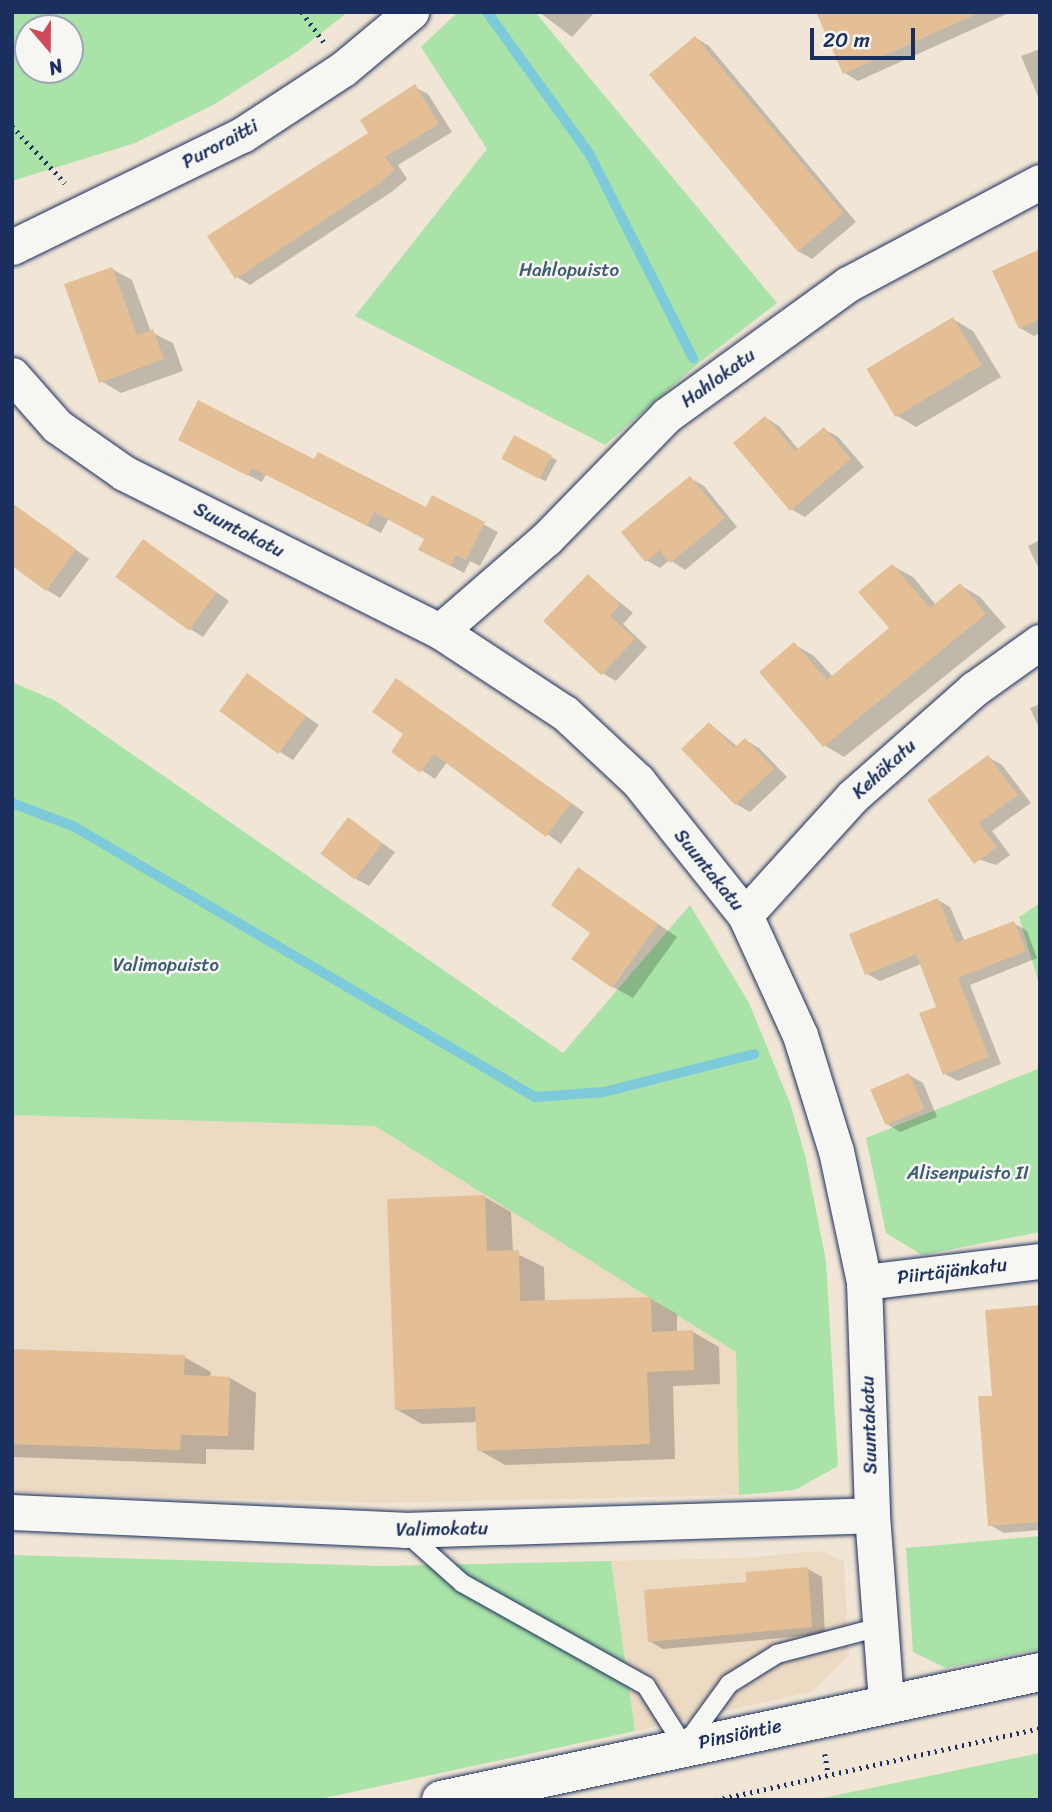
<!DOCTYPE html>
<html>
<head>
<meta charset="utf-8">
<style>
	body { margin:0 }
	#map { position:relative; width:1052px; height:1812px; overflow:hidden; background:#f1e6d6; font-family:Sriracha,sans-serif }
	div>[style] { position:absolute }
	.built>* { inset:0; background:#eddac2 }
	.green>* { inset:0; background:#a9e3a8 }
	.shadow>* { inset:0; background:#0003; transform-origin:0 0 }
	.stream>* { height:10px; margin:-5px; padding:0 5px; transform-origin:5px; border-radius:5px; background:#7dcbda }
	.building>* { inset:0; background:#e4bf95; transform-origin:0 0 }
	.path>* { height:4.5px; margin-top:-2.25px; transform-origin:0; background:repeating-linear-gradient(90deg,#1b2f5e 0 2px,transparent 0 7px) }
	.roads { filter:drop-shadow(0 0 2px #1b2f5e) drop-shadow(0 0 2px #1b2f5e) }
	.lane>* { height:18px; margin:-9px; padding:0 9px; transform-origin:9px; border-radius:9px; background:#f6f6f2 }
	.street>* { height:35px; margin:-17.5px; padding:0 17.5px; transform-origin:17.5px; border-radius:17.5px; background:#f6f6f2 }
	.secondary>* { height:38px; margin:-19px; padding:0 19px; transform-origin:19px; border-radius:19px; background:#f6f6f2 }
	span { translate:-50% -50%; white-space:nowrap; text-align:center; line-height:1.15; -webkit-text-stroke:5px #f6f6f2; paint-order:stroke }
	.street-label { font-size:19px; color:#1b2f5e }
	.park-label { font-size:19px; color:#3e5c70 }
	.frame { position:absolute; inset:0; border:14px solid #1b2f5e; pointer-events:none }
	.north { position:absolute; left:14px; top:14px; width:70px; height:70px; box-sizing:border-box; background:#f6f6f2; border:2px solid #9ea6b7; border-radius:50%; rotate:160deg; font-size:19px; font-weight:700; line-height:28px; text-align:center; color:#1b2f5e }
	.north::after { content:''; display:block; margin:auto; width:24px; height:32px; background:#d1495b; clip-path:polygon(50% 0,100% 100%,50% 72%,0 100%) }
	.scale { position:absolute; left:810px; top:28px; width:105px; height:32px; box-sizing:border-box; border:4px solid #1b2f5e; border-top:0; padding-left:9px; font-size:21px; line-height:24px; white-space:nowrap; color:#1b2f5e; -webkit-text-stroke:5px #f6f6f2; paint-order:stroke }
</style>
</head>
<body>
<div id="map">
	<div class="built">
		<i style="clip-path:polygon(12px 1115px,375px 1126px,736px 1352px,739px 1495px,381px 1503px,12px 1492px)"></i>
		<i style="clip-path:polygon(819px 1551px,844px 1561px,849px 1656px,811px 1692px,635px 1731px,611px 1561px,743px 1558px)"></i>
	</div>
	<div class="green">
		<i style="clip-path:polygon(evenodd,12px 12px,348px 12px,298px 51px,213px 105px,135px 143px,12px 181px,12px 12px,70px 28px,70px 70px,28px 70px,28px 28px,70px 28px)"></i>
		<i style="clip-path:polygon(458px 12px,535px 12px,777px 303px,700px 362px,605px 445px,355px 316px,487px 149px,421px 47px)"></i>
		<i style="clip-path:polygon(12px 682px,54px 700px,563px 1053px,690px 905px,749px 1003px,790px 1103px,805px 1155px,826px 1261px,838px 1466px,795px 1490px,739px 1495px,736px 1352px,375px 1126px,12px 1115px)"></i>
		<i style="clip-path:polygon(1040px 903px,1040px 987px,1019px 917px)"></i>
		<i style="clip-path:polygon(1040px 1068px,1040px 1232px,922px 1255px,886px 1233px,866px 1138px)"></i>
		<i style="clip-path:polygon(1040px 1536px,1040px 1649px,946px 1668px,913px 1652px,906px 1548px)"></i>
		<i style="clip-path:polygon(12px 1555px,380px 1566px,611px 1561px,635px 1731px,315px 1800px,12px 1800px)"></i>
		<i style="clip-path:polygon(1040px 1753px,1040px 1800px,813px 1800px)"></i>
	</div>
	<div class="shadow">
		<i style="clip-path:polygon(539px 12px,595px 12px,572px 37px)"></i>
		<i style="clip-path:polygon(817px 12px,1011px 12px,858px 81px,845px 73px)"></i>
		<i style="clip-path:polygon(696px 38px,709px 46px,856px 222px,812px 259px,798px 251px)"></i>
		<i style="clip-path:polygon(1040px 49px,1040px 101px,1021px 56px)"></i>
		<i style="clip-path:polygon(415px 87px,428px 94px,452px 132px,398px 165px,407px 179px,393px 191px,250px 285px,237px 277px)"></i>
		<i style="clip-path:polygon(1040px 251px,1040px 333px,1034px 336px,1020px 328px)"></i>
		<i style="clip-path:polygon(112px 269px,132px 280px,151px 332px,173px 343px,183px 371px,121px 393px,101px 381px)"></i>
		<i style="clip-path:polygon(953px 319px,973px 331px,1001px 377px,916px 427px,896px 415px)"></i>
		<i style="clip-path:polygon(766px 418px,779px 426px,799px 450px,824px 429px,838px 437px,864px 467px,805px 517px,791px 509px)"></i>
		<i style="left:515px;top:437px;width:48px;height:24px;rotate:29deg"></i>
		<i style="clip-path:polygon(194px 448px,315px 462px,427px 509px,433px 498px,498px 532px,480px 566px,470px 561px,464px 573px,434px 557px,426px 538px,389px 518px,381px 533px,266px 474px,262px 482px)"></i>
		<i style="clip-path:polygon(690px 478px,704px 486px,737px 527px,685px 570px,670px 560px,660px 568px,646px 560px)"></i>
		<i style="clip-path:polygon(12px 504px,89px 559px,60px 598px,47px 590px)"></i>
		<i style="clip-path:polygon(1040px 540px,1040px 571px,1028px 546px)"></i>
		<i style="clip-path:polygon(144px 541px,229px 601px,203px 637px,190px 629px)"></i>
		<i style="clip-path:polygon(893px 566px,913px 577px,936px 605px,960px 585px,980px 597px,1006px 627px,844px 757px,824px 745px,794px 644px,814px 656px,833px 677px,891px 628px)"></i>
		<i style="clip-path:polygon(588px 576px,633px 613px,623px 624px,647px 647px,616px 681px,602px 673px)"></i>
		<i style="clip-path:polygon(247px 675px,319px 725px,293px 760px,280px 752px)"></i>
		<i style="clip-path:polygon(410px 688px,584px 812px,561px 844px,447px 762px,435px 779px,393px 751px,405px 734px)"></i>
		<i style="clip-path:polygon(1040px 704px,1040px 730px,1030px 708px)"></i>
		<i style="clip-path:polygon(710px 724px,738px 747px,745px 740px,759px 748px,787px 777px,750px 812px,736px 804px,683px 749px)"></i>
		<i style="clip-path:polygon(988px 757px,1002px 765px,1031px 803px,992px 831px,1010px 855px,996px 865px,971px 857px)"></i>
		<i style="clip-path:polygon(348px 819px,395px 852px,369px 886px,356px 879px)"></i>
		<i style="clip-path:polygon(579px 869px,677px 937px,633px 998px,613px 987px,592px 933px)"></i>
		<i style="clip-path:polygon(938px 900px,950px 907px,965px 942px,1014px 923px,1027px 931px,1037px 958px,970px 985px,1001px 1064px,958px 1081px,945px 1074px,938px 1008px,921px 964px,880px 981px,867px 974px)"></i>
		<i style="clip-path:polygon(909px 1075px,923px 1083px,937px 1117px,900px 1132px,887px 1124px)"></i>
		<i style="clip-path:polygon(485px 1197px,511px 1212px,513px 1252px,544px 1267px,545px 1302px,651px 1299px,677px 1314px,677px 1333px,693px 1332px,719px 1347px,720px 1384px,673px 1386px,675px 1459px,505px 1465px,479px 1450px,478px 1422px,422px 1424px,396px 1409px)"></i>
		<i style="clip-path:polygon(1040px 1308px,1040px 1530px,1004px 1533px,990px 1525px,994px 1397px)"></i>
		<i style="clip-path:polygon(12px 1351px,184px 1357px,211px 1372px,210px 1378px,230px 1378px,256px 1393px,254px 1450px,206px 1449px,206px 1464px,12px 1457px)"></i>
		<i style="clip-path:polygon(808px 1569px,822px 1577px,825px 1634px,663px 1649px,649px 1641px,748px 1583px)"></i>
	</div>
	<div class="stream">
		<i style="left:487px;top:12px;width:176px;rotate:54.2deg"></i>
		<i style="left:590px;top:155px;width:228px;rotate:63.1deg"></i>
		<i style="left:12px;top:803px;width:65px;rotate:20.7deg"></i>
		<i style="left:73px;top:826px;width:536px;rotate:30.4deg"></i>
		<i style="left:535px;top:1097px;width:69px;rotate:-4.1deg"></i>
		<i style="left:604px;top:1092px;width:155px;rotate:-14.2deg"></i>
	</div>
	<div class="building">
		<i style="clip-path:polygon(816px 12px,981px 12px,843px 74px)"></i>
		<i style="left:695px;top:36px;width:231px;height:60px;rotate:50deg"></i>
		<i style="clip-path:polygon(415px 84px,439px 124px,385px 157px,394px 170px,379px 184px,235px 279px,207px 236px,368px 133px,360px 120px)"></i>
		<i style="clip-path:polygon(1040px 249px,1040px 319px,1019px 329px,992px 271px)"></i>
		<i style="clip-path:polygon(112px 267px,137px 335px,153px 329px,164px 359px,99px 383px,64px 284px)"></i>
		<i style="left:953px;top:317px;width:56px;height:101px;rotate:59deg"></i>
		<i style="clip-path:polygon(198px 400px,314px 459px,318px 452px,426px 507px,432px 495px,485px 522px,466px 560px,456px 555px,450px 566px,418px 550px,424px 539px,374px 512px,367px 526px,252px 468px,248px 476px,178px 440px)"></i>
		<i style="clip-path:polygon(765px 416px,795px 451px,824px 427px,851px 459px,790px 511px,733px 443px)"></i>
		<i style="left:514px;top:435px;width:43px;height:27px;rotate:28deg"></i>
		<i style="clip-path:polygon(690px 476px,725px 518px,670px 563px,660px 550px,645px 562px,621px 532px)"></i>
		<i style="clip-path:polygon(12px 503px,76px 549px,46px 591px,12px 566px)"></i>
		<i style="left:143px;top:539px;width:91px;height:47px;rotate:36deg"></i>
		<i style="clip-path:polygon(892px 564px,930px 608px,960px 583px,986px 614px,823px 747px,759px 672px,794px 642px,827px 680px,889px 628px,858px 592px)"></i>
		<i style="clip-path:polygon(588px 574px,620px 604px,610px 616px,635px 639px,601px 675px,543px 621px)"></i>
		<i style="left:247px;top:673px;width:73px;height:47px;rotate:36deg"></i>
		<i style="clip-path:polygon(396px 678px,571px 803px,546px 837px,434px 754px,420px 773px,391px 752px,403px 734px,372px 712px)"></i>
		<i style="clip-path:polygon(709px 722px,734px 748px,745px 738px,774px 769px,735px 805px,681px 749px)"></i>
		<i style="clip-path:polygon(988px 755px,1018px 795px,979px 823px,997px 847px,974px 864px,927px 800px)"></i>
		<i style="left:348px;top:817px;width:43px;height:46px;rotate:37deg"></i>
		<i style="clip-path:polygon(578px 867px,658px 924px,612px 988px,571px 959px,590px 933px,551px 905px)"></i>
		<i style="clip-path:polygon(938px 898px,956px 943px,1014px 921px,1026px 951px,958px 978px,989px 1057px,943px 1075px,919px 1013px,936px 1007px,916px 954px,865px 975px,849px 934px)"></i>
		<i style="left:909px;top:1073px;width:39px;height:42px;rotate:67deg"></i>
		<i style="clip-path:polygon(485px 1195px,487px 1251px,519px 1250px,520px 1301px,651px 1297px,652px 1332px,693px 1330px,694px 1370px,647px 1372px,650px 1444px,477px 1451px,475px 1407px,395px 1410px,387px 1199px)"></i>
		<i style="clip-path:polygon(1040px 1305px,1040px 1522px,988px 1526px,978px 1396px,992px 1396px,985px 1310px)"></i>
		<i style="clip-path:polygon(12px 1349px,185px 1355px,184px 1375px,230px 1377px,228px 1436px,181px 1435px,180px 1450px,12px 1444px)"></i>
		<i style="clip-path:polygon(808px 1567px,812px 1627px,648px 1642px,644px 1590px,746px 1582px,746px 1572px)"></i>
	</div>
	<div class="path">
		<i style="left:302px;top:12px;width:37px;rotate:54deg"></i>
		<i style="left:12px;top:126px;width:78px;rotate:47.1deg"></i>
		<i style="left:825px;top:1754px;width:20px;rotate:81deg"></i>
		<i style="left:716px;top:1800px;width:332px;rotate:-12.5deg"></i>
	</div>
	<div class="roads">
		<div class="lane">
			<i style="left:405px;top:1532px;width:76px;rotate:41.8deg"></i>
			<i style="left:462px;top:1583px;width:211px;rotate:29.2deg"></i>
			<i style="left:646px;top:1686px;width:71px;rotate:57.7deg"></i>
			<i style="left:684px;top:1746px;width:77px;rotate:-54deg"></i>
			<i style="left:729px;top:1684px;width:57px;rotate:-32deg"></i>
			<i style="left:777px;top:1654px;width:106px;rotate:-14.7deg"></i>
		</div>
		<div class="street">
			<i style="left:12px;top:247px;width:256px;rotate:-26deg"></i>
			<i style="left:242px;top:135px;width:121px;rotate:-33.2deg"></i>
			<i style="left:343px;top:69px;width:89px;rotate:-40deg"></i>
			<i style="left:12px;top:375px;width:68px;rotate:48.6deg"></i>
			<i style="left:57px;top:426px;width:82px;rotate:35deg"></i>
			<i style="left:124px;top:473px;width:353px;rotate:26.6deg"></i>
			<i style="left:440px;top:631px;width:149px;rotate:33.3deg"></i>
			<i style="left:565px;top:713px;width:100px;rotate:43deg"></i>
			<i style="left:638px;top:781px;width:171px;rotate:51.4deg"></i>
			<i style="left:745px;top:915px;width:132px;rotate:65.4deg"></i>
			<i style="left:800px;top:1035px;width:121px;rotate:72.8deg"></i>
			<i style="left:836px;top:1151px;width:134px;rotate:77.9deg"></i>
			<i style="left:864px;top:1282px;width:233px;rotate:88deg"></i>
			<i style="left:872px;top:1515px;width:188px;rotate:85.7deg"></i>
			<i style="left:440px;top:631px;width:142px;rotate:-41deg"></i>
			<i style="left:547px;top:538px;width:172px;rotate:-45.7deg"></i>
			<i style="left:667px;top:415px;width:223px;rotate:-35.9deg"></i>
			<i style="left:848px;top:284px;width:217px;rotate:-28deg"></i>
			<i style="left:745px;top:915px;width:161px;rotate:-47.8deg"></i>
			<i style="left:853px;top:796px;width:162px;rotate:-41.5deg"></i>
			<i style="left:974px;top:689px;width:81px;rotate:-35.5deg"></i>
			<i style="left:864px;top:1282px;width:177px;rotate:-6.8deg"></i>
			<i style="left:12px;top:1512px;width:392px;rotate:2.6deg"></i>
			<i style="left:404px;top:1530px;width:468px;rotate:-1.8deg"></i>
		</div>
		<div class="secondary">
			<i style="left:441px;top:1800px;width:613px;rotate:-12.06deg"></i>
		</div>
	</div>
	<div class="street-label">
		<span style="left:220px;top:144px;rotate:-28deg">Puroraitti</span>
		<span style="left:718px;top:378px;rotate:-36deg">Hahlokatu</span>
		<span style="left:239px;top:530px;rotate:27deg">Suuntakatu</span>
		<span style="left:884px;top:769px;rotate:-42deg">Kehäkatu</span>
		<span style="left:709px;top:870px;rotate:51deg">Suuntakatu</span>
		<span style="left:952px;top:1271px;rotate:-7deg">Piirtäjänkatu</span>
		<span style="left:869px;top:1425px;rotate:-92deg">Suuntakatu</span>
		<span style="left:442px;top:1529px;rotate:-1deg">Valimokatu</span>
		<span style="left:740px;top:1734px;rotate:-12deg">Pinsiöntie</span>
	</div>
	<div class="park-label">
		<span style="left:569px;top:270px">Hahlopuisto</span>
		<span style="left:166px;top:965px">Valimopuisto</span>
		<span style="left:968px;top:1173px">Alisenpuisto II</span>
	</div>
	<div class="frame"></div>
	<div class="north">N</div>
	<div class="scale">20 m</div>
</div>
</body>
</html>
